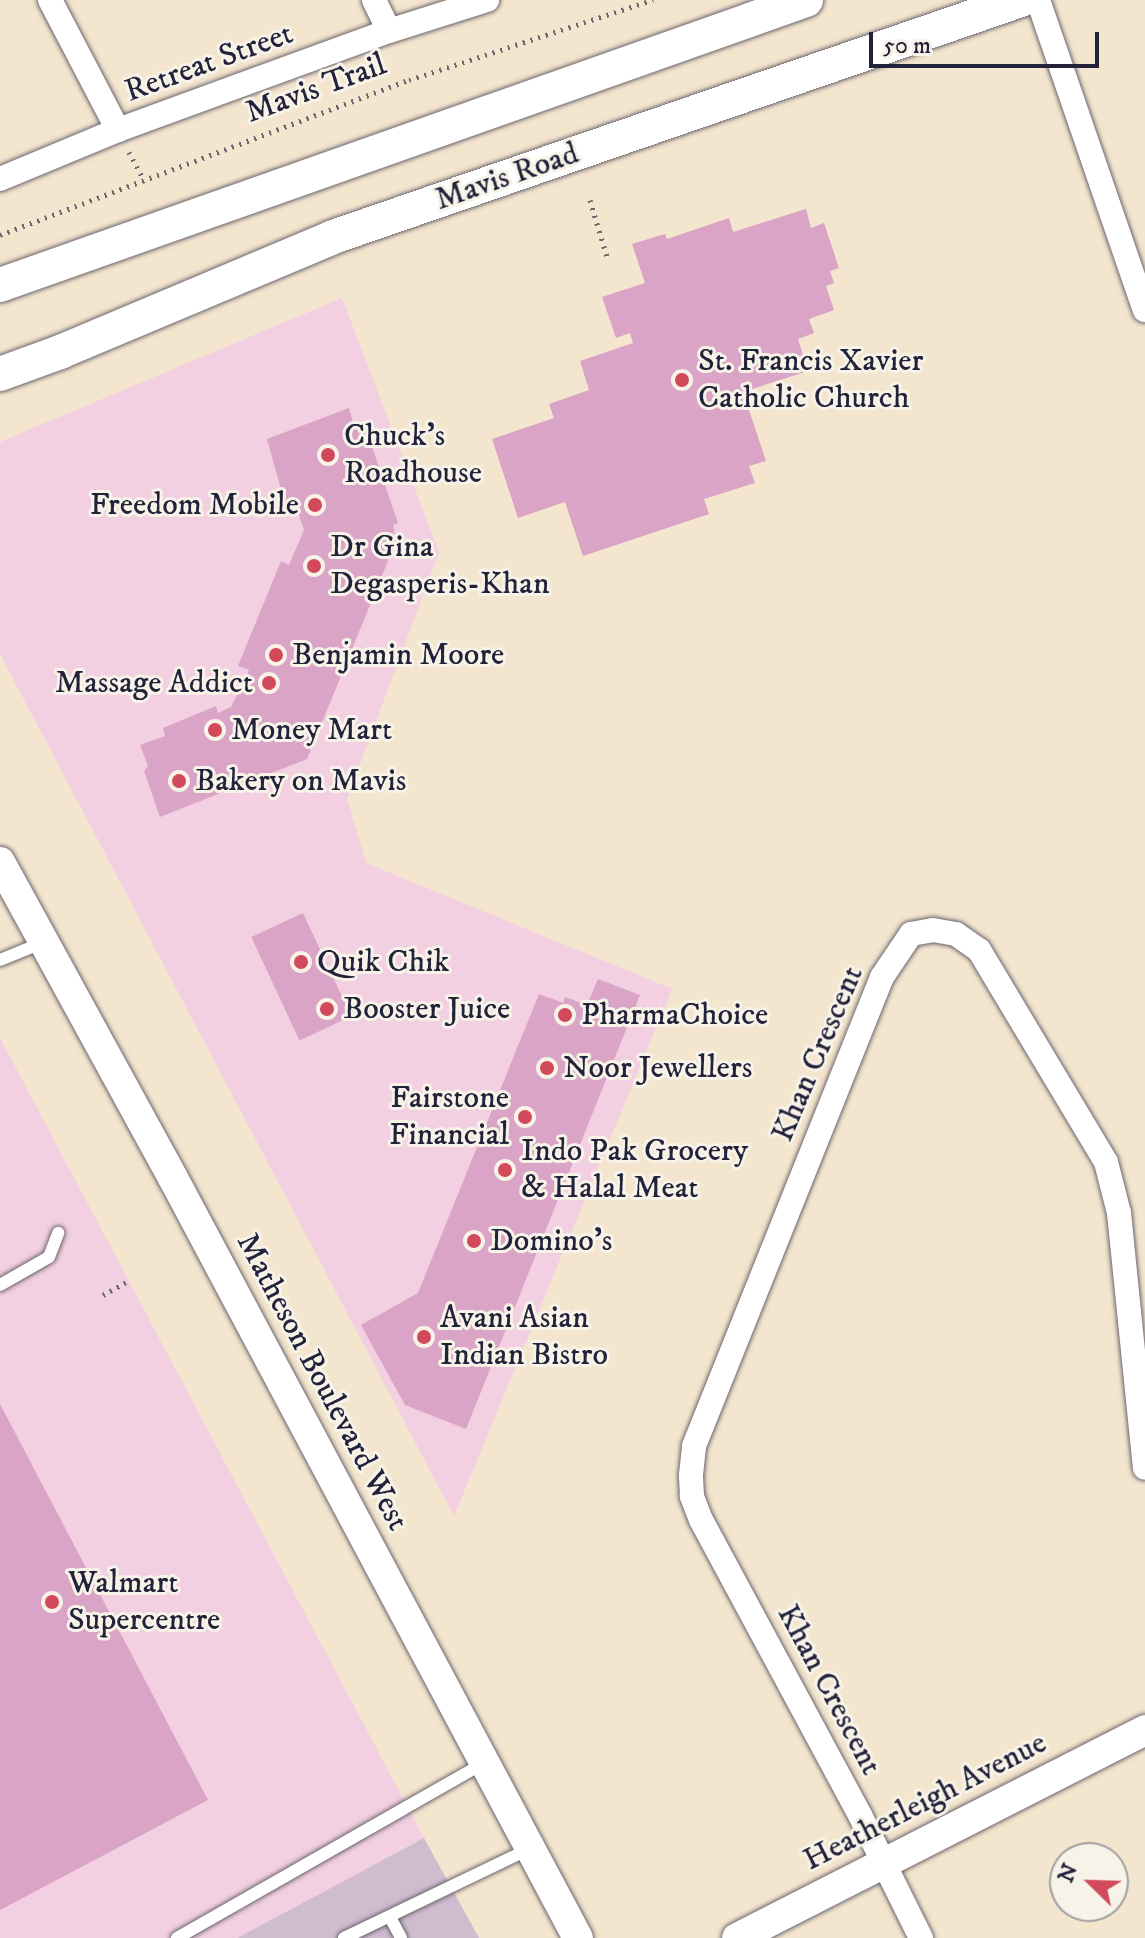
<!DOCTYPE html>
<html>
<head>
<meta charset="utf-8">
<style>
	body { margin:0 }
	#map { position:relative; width:1145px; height:1938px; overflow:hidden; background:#f4e5ce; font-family:"IM FELL DW Pica",serif }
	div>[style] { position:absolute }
	.built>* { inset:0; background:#f2cfe1 }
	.industrial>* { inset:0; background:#cfbdcf }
	.building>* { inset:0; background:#d9a4c5; transform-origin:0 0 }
	.path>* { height:5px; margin-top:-2.5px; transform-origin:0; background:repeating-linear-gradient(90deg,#6c666e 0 2px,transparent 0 8px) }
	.roads { filter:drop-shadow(0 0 2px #6c666e) drop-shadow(0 0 2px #6c666e) }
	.service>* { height:12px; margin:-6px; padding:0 6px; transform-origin:6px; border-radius:6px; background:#fff }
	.minor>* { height:24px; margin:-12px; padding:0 12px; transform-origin:12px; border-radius:12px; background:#fff }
	.tertiary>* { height:30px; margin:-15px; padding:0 15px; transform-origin:15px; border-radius:15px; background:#fff }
	.secondary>* { height:34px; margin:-17px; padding:0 17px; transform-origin:17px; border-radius:17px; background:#fff }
	.dots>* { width:22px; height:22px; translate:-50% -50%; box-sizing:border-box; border:4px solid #f7f3e8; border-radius:50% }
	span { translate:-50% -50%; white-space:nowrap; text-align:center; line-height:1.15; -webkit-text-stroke:6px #f7f3e8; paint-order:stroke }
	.street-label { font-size:32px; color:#22223b }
	.poi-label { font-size:32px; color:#22223b }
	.left { translate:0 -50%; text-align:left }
	.right { translate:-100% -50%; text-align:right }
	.north { position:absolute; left:1049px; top:1842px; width:80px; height:80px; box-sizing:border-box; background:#f7f3e8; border:2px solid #a29fa3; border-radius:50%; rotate:293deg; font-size:22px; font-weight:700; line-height:32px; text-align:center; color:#22223b }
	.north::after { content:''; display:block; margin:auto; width:28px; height:36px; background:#d1495b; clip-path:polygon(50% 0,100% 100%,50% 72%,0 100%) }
	.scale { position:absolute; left:869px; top:32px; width:230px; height:36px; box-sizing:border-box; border:4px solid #22223b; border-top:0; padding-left:10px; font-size:24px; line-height:28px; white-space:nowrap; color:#22223b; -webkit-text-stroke:6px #f7f3e8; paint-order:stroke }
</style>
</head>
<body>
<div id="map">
	<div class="built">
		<i style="clip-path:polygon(342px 298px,439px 552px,347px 799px,366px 863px,672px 989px,454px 1516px,0 654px,0 442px)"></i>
		<i style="clip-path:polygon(0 1038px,424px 1838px,237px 1938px,0 1938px)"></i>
	</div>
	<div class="industrial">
		<i style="clip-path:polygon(424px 1838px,479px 1938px,237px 1938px)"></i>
	</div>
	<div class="building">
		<i style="clip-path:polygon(806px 209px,811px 228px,824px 223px,839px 268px,830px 271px,834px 283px,826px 286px,834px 310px,809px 319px,814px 333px,798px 339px,808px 371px,743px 392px,766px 461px,749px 466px,755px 483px,704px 499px,709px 514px,583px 556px,565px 502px,518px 518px,492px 439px,554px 418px,549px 404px,589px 390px,580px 361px,633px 343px,630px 333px,616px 338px,602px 297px,645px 283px,632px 244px,665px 234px,667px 239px,729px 218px,733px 232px)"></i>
		<i style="clip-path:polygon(349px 408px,355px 430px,366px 429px,398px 523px,393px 525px,396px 542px,385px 546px,388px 561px,307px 759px,160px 817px,144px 771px,148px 766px,140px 745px,165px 736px,163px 728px,216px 706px,218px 713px,231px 707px,249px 670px,238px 666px,281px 561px,289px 565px,304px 530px,297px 510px,287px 511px,267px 439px)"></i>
		<i style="left:303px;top:913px;width:114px;height:57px;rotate:65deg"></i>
		<i style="clip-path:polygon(598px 979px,640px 995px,466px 1429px,405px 1405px,361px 1325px,418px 1293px,539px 994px,563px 1003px,565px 997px,587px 1005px)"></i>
		<i style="clip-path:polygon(0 1404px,208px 1800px,0 1910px)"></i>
	</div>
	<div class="path">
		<i style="left:129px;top:152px;width:30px;rotate:62deg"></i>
		<i style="left:590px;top:200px;width:59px;rotate:73.4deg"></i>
		<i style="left:0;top:235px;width:437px;rotate:-20.8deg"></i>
		<i style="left:409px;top:80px;width:257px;rotate:-18.2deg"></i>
		<i style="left:103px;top:1295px;width:26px;rotate:-29deg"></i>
	</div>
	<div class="roads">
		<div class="service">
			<i style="left:0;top:960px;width:48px;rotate:-22.2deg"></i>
			<i style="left:0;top:1285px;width:56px;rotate:-29.7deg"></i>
			<i style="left:49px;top:1257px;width:26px;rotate:-69deg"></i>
			<i style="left:391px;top:1919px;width:21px;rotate:62deg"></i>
			<i style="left:177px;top:1938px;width:353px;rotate:-29.7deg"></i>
			<i style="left:344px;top:1938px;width:205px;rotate:-25.7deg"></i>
		</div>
		<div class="minor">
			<i style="left:50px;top:0;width:147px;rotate:62.4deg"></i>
			<i style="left:374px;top:0;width:34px;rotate:64deg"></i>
			<i style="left:1038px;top:0;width:328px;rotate:71deg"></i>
			<i style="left:0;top:179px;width:128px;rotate:-22.6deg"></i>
			<i style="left:118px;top:130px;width:289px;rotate:-20.1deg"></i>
			<i style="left:389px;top:31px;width:103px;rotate:-17.6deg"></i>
			<i style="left:921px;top:1938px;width:135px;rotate:-116.4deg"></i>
			<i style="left:861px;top:1817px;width:337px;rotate:-118.3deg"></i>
			<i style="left:701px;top:1520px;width:26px;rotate:-111deg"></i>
			<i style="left:692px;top:1496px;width:21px;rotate:-93deg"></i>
			<i style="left:691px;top:1475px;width:29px;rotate:-84deg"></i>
			<i style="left:694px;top:1446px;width:505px;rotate:-68.16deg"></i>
			<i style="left:882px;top:977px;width:52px;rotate:-56deg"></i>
			<i style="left:911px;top:934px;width:22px;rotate:-10deg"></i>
			<i style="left:933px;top:930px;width:23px;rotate:10deg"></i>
			<i style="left:956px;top:934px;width:28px;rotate:35deg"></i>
			<i style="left:979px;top:950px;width:247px;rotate:59.1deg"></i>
			<i style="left:1106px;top:1162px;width:53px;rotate:75.7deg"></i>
			<i style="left:1119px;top:1213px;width:256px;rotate:84.2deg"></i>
		</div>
		<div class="tertiary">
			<i style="left:0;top:862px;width:360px;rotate:61.3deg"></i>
			<i style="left:173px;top:1178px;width:861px;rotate:61.95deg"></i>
			<i style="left:737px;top:1938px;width:458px;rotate:-27deg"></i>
		</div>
		<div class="secondary">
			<i style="left:0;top:285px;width:855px;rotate:-19.47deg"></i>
			<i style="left:0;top:374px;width:64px;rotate:-20.1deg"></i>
			<i style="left:60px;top:352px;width:296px;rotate:-22.8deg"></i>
			<i style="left:333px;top:237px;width:728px;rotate:-19.01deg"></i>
		</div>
	</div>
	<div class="dots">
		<i style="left:682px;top:380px;background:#d1495b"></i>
		<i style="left:328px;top:455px;background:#d1495b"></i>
		<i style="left:315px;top:505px;background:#d1495b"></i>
		<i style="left:314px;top:566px;background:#d1495b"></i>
		<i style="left:276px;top:655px;background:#d1495b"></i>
		<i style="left:269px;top:683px;background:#d1495b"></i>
		<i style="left:215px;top:730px;background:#d1495b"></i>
		<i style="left:179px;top:781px;background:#d1495b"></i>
		<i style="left:301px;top:962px;background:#d1495b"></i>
		<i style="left:327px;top:1009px;background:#d1495b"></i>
		<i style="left:565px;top:1015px;background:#d1495b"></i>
		<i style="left:547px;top:1068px;background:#d1495b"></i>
		<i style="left:525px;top:1117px;background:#d1495b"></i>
		<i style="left:505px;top:1170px;background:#d1495b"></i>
		<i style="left:474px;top:1241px;background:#d1495b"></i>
		<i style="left:424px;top:1337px;background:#d1495b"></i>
		<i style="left:52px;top:1602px;background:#d1495b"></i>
	</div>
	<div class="street-label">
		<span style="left:209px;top:63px;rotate:-20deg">Retreat Street</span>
		<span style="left:316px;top:89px;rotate:-20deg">Mavis Trail</span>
		<span style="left:507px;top:177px;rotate:-19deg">Mavis Road</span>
		<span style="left:818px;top:1054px;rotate:-67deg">Khan Crescent</span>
		<span style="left:322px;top:1382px;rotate:62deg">Matheson Boulevard West</span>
		<span style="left:829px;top:1690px;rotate:62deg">Khan Crescent</span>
		<span style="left:925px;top:1802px;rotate:-27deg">Heatherleigh Avenue</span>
	</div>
	<div class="poi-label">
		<span class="left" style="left:698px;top:380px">St. Francis Xavier<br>Catholic Church</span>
		<span class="left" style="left:344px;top:455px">Chuck's<br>Roadhouse</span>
		<span class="right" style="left:299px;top:505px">Freedom Mobile</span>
		<span class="left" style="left:330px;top:566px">Dr Gina<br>Degasperis-Khan</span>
		<span class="left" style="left:292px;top:655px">Benjamin Moore</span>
		<span class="right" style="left:253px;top:683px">Massage Addict</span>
		<span class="left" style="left:231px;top:730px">Money Mart</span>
		<span class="left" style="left:195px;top:781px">Bakery on Mavis</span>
		<span class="left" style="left:317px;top:962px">Quik Chik</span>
		<span class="left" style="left:343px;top:1009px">Booster Juice</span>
		<span class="left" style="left:581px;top:1015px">PharmaChoice</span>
		<span class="left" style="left:563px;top:1068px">Noor Jewellers</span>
		<span class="right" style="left:509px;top:1117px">Fairstone<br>Financial</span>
		<span class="left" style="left:521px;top:1170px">Indo Pak Grocery<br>&amp; Halal Meat</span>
		<span class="left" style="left:490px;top:1241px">Domino's</span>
		<span class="left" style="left:440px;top:1337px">Avani Asian<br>Indian Bistro</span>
		<span class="left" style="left:68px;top:1602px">Walmart<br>Supercentre</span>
	</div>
	<div class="north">N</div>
	<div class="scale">50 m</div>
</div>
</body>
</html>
